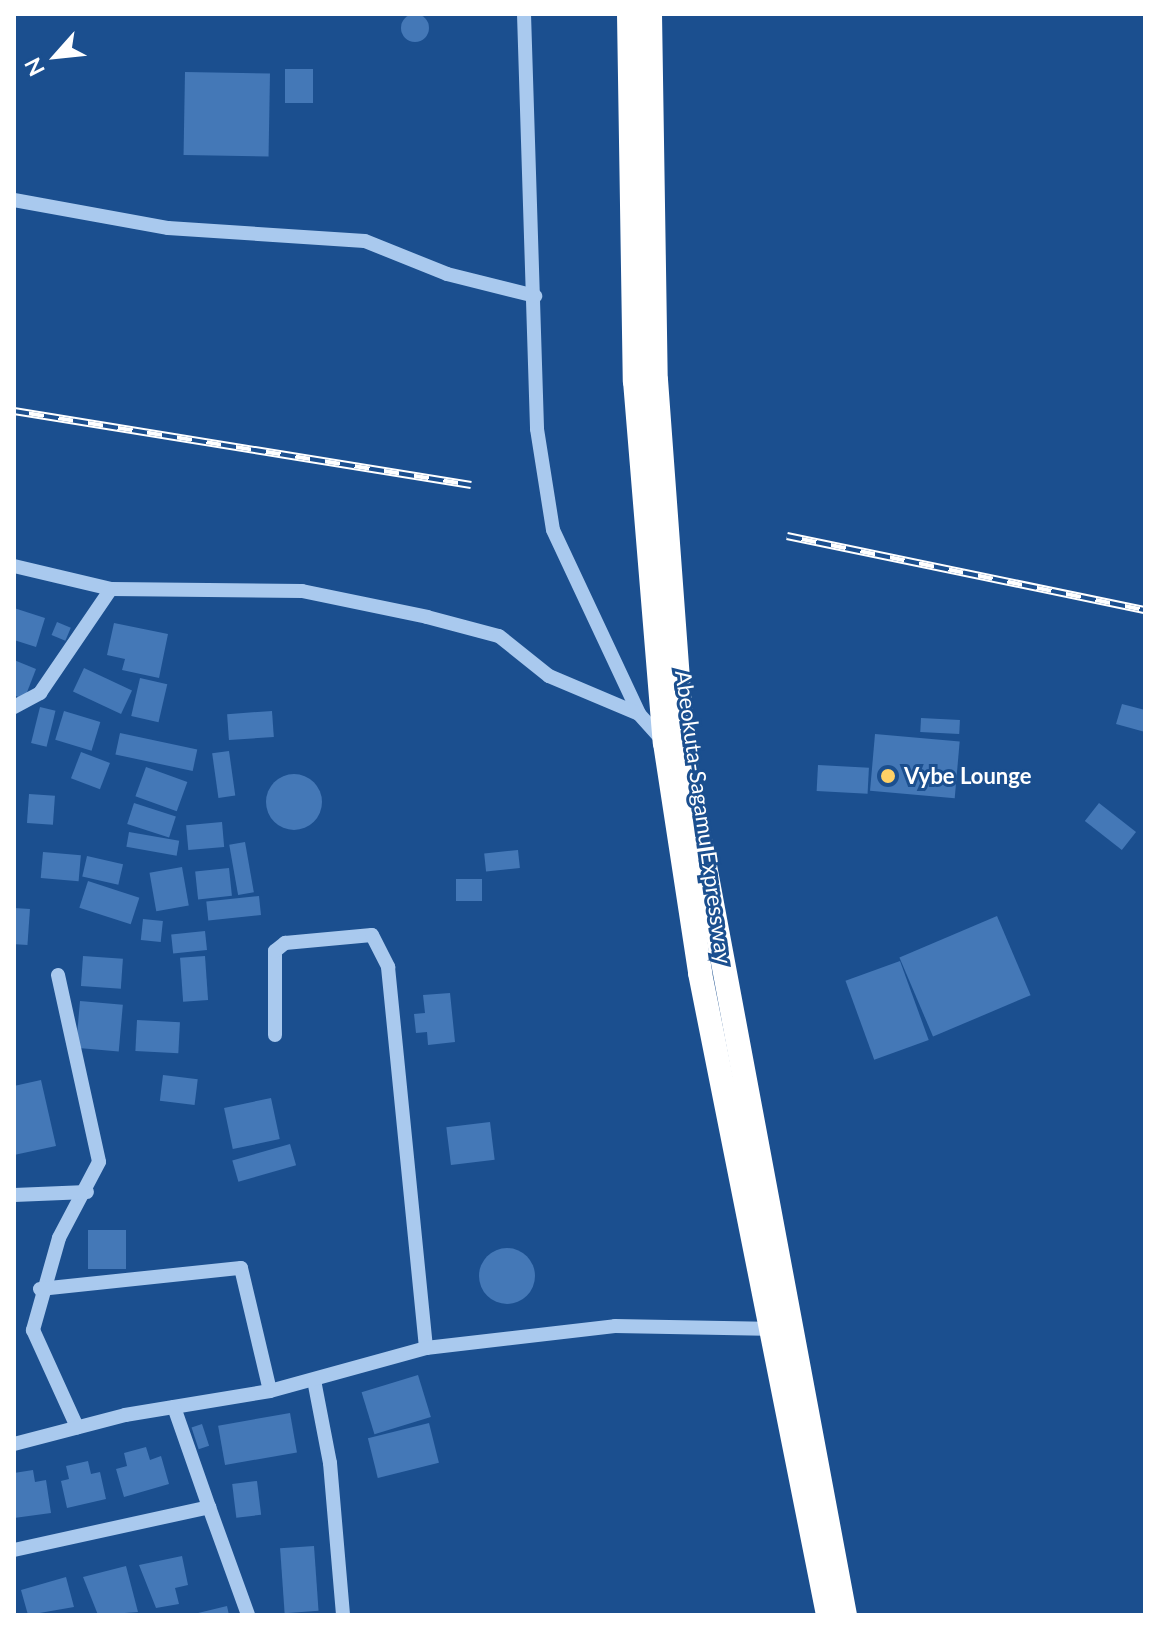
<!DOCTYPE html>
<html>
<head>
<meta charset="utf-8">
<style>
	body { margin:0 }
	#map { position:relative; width:1159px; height:1629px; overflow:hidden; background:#1b4f8f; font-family:Lato,sans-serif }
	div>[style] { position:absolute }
	.building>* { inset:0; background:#4478b7; transform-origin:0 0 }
	.round { border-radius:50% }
	.minor>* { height:14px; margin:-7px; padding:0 7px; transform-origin:7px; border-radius:7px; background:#a9c9ee }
	.highway>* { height:24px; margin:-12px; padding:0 12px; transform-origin:12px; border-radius:12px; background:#fff }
	.rail>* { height:8px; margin-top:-4px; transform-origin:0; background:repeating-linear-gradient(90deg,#1b4f8f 0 15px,#fff 0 30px); box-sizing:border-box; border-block:2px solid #fff }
	.dots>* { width:22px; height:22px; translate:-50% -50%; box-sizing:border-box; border:4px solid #1b4f8f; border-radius:50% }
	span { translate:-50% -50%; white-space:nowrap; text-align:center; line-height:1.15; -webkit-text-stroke:6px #1b4f8f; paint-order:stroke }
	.poi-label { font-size:22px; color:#fff; font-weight:700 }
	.left { translate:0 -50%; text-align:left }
	.street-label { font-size:22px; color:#fff }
	.frame { position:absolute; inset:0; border:16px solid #fff; pointer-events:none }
	.north { position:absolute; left:16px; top:16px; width:80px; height:80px; -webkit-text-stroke:6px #1b4f8f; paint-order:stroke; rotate:243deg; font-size:22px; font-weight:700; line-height:32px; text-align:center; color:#fff }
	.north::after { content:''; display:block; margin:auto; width:28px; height:36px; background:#fff; clip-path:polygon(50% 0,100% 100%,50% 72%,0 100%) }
</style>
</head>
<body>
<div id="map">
	<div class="building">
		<i class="round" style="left:401px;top:14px;width:28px;height:28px"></i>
		<i style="left:285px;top:69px;width:28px;height:34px"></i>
		<i style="left:185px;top:72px;width:85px;height:83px;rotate:1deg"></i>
		<i style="clip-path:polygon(14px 608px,45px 618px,36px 647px,14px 640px)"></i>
		<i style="left:57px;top:622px;width:15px;height:14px;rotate:23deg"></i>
		<i style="clip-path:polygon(114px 623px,168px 634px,159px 678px,122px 670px,125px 659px,107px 655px)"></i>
		<i style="clip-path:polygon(14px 660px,36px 669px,24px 700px,14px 695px)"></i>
		<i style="left:84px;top:668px;width:53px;height:26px;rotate:25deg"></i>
		<i style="left:140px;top:678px;width:28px;height:39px;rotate:13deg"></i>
		<i style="clip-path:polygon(1122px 704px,1145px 710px,1145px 732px,1116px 724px)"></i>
		<i style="left:40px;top:707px;width:16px;height:37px;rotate:14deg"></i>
		<i style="left:64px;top:711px;width:38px;height:30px;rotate:17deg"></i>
		<i style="left:272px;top:711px;width:26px;height:45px;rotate:86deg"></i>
		<i style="left:921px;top:718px;width:39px;height:14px;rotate:3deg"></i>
		<i style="left:120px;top:733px;width:79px;height:22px;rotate:12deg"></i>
		<i style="left:875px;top:734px;width:85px;height:57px;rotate:5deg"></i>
		<i style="left:229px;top:751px;width:45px;height:17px;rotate:82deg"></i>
		<i style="left:81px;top:752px;width:31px;height:28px;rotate:21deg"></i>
		<i style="left:818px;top:765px;width:51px;height:26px;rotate:3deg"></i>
		<i style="left:146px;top:767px;width:44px;height:31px;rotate:20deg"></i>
		<i class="round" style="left:266px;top:774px;width:56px;height:56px"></i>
		<i style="left:29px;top:794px;width:26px;height:29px;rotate:4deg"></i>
		<i style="left:134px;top:803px;width:44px;height:22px;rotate:18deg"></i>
		<i style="left:1099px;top:803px;width:47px;height:23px;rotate:38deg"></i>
		<i style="left:222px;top:822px;width:25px;height:36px;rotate:85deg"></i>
		<i style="left:129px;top:832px;width:51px;height:15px;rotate:10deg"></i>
		<i style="left:245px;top:842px;width:51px;height:16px;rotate:80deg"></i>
		<i style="left:518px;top:850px;width:18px;height:34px;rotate:84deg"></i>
		<i style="left:43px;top:852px;width:38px;height:26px;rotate:5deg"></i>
		<i style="left:87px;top:856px;width:37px;height:21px;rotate:13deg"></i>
		<i style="left:182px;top:867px;width:39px;height:33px;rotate:80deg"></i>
		<i style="left:229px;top:868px;width:28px;height:34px;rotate:84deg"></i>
		<i style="left:456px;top:879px;width:26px;height:22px"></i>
		<i style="left:88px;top:881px;width:54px;height:28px;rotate:18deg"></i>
		<i style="left:259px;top:896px;width:19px;height:53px;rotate:84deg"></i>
		<i style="left:14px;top:908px;width:16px;height:36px;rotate:4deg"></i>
		<i style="left:997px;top:916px;width:86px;height:106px;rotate:67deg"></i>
		<i style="left:143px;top:919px;width:20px;height:21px;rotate:6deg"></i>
		<i style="left:205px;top:931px;width:19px;height:34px;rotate:84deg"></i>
		<i style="left:83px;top:956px;width:40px;height:30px;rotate:4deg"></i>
		<i style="left:205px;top:956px;width:44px;height:25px;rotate:86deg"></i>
		<i style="left:900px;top:961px;width:84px;height:58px;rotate:70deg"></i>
		<i style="clip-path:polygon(450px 993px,455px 1042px,428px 1045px,427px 1032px,416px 1033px,414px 1014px,425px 1013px,423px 995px)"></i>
		<i style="left:80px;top:1001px;width:43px;height:47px;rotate:5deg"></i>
		<i style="left:137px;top:1020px;width:43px;height:31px;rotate:3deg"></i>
		<i style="left:163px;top:1075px;width:35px;height:26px;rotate:7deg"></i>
		<i style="clip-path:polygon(41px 1080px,56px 1146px,14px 1155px,14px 1086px)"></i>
		<i style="left:271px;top:1098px;width:42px;height:48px;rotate:78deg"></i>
		<i style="left:490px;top:1122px;width:38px;height:44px;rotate:83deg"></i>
		<i style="left:290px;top:1144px;width:22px;height:60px;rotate:74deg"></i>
		<i style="left:126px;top:1230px;width:39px;height:38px;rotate:90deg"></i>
		<i class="round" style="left:479px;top:1248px;width:56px;height:56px"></i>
		<i style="left:418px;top:1375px;width:44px;height:59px;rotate:73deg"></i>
		<i style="left:290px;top:1413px;width:40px;height:73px;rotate:80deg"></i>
		<i style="left:429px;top:1423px;width:41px;height:63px;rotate:76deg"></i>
		<i style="left:202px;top:1424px;width:23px;height:11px;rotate:72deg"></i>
		<i style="clip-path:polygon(146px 1447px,150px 1460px,161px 1456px,169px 1484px,124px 1497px,116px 1469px,127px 1466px,124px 1453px)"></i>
		<i style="clip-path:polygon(88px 1461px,91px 1474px,100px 1472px,106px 1499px,67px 1508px,61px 1481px,69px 1479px,66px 1466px)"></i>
		<i style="clip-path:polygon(33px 1470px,35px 1482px,46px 1480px,51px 1513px,14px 1518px,14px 1473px)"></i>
		<i style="left:257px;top:1481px;width:34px;height:25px;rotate:83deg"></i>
		<i style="left:314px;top:1546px;width:65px;height:34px;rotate:86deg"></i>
		<i style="clip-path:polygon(182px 1556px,188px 1585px,175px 1588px,179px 1604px,156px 1608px,139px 1565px)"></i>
		<i style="clip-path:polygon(126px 1566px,138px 1612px,98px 1615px,83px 1577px)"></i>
		<i style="clip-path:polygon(66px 1577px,74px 1607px,28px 1615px,21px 1590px)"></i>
		<i style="clip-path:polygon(227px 1606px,229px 1615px,194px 1615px,194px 1614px)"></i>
	</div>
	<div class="minor">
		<i style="left:524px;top:14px;width:415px;rotate:88.2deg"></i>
		<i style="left:537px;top:429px;width:102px;rotate:81deg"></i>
		<i style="left:553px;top:530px;width:203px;rotate:64.9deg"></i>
		<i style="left:639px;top:714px;width:38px;rotate:48deg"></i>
		<i style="left:14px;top:200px;width:157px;rotate:10.3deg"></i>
		<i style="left:168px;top:228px;width:197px;rotate:3.8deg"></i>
		<i style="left:365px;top:241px;width:88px;rotate:21.9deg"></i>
		<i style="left:447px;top:274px;width:91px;rotate:14deg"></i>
		<i style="left:14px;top:566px;width:100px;rotate:13.3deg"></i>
		<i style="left:111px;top:589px;width:191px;rotate:0.6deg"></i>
		<i style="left:302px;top:591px;width:128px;rotate:11.7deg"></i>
		<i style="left:427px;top:617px;width:74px;rotate:14.8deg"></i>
		<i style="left:499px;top:636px;width:64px;rotate:38.7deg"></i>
		<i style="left:549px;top:676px;width:98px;rotate:22.9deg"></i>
		<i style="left:14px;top:707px;width:30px;rotate:-28deg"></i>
		<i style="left:40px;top:693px;width:126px;rotate:-55.7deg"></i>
		<i style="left:58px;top:975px;width:191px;rotate:77.6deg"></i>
		<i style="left:99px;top:1162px;width:86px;rotate:117.8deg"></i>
		<i style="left:59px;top:1238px;width:96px;rotate:105.8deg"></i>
		<i style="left:33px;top:1330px;width:107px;rotate:65.6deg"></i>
		<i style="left:275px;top:1035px;width:84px;rotate:-90deg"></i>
		<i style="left:275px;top:951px;width:13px;rotate:-39deg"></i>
		<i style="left:285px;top:943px;width:87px;rotate:-5.3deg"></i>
		<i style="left:372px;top:935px;width:36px;rotate:63deg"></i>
		<i style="left:388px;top:967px;width:383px;rotate:84.3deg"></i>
		<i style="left:14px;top:1195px;width:73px;rotate:-2.4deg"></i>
		<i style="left:40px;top:1289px;width:202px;rotate:-6deg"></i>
		<i style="left:241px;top:1268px;width:126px;rotate:76.7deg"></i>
		<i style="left:314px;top:1380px;width:85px;rotate:79.1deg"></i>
		<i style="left:330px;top:1463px;width:153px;rotate:85.1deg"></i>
		<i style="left:14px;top:1444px;width:115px;rotate:-14.6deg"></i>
		<i style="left:125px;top:1415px;width:147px;rotate:-9.4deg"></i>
		<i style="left:270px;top:1391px;width:162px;rotate:-15.4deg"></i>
		<i style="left:426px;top:1348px;width:190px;rotate:-6.6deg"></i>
		<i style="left:615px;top:1326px;width:158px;rotate:1.1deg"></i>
		<i style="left:209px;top:1507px;width:115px;rotate:70.1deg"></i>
		<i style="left:14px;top:1550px;width:200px;rotate:-12.4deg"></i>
		<i style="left:209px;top:1507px;width:106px;rotate:-109.3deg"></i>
	</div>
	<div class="highway">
		<i style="left:629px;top:14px;width:367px;rotate:89.1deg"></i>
		<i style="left:635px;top:381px;width:363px;rotate:85.3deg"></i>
		<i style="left:665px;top:743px;width:233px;rotate:81.3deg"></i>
		<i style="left:700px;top:973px;width:655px;rotate:78.72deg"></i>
		<i style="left:650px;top:14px;width:366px;rotate:89.1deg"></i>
		<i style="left:656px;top:380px;width:369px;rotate:85.8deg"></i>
		<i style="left:683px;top:748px;width:882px;rotate:79.42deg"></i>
	</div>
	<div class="rail">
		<i style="left:14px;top:411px;width:463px;rotate:9.2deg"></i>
		<i style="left:787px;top:536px;width:366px;rotate:11.7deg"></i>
	</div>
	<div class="dots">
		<i style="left:888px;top:776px;background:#ffd166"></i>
	</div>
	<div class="poi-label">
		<span class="left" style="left:904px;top:776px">Vybe Lounge</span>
	</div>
	<div class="street-label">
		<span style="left:704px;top:817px;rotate:82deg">Abeokuta-Sagamu Expressway</span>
	</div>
	<div class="frame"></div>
	<div class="north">N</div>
</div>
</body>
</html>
